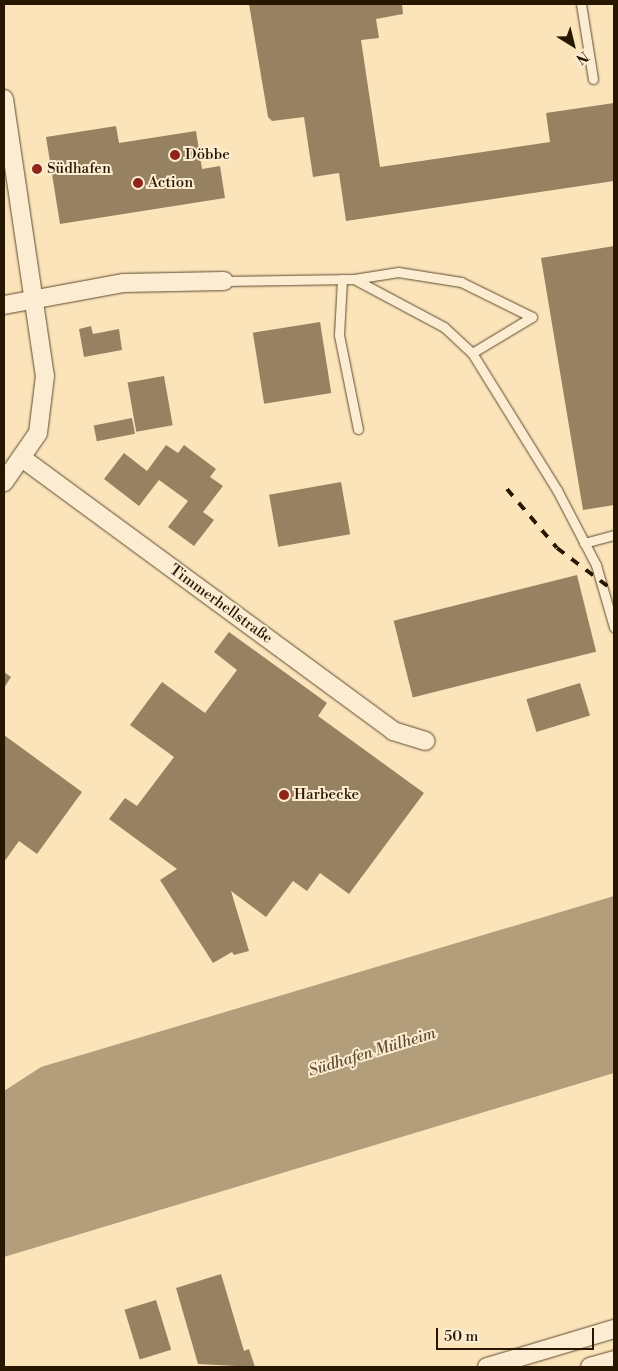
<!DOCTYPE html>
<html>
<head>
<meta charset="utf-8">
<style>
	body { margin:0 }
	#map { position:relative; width:618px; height:1371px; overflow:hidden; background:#fbe4ba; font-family:"Libre Bodoni",serif }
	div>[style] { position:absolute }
	.water>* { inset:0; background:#b39e7b }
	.building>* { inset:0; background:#968261; transform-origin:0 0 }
	.roads { filter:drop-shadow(0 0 1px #5d4a2e) drop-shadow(0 0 1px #5d4a2e) }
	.lane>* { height:9px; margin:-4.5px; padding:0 4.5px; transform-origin:4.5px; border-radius:4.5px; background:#fcedd2 }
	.street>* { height:18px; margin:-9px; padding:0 9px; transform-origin:9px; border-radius:9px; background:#fcedd2 }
	.rail>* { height:4px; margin-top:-2px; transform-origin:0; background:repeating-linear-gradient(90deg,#281700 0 9px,transparent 0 18px) }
	.dots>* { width:14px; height:14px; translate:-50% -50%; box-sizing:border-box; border:2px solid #fcedd2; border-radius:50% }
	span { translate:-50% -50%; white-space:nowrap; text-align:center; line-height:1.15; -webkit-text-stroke:4px #fcedd2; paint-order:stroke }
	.poi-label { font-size:15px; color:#281700 }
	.left { translate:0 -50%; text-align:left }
	.street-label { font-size:15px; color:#281700 }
	.water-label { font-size:16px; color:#604d31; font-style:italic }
	.frame { position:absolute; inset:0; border:5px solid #281700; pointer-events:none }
	.north { position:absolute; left:548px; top:20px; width:50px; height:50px; -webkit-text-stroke:4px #fcedd2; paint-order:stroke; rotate:144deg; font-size:14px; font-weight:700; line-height:20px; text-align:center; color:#281700 }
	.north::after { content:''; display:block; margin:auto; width:18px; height:22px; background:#281700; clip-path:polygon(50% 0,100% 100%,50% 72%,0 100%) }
	.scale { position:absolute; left:436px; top:1328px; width:158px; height:22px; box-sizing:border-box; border:2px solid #281700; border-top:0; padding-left:6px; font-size:15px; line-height:18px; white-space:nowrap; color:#281700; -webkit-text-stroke:4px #fcedd2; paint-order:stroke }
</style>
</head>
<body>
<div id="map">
	<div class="water">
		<i style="clip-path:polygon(614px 896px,614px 1073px,4px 1257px,4px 1091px,41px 1067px)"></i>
	</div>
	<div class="building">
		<i style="clip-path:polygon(249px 4px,402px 4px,403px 14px,376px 19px,379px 38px,361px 40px,380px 167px,550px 142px,546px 113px,614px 103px,614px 181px,346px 221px,339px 173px,313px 177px,304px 117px,272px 121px,268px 117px)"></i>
		<i style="clip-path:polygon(116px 126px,119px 143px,196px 131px,202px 169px,220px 166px,225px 198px,60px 224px,46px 137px)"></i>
		<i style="clip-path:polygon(614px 246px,614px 505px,583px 510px,541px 258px)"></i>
		<i style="left:320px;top:322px;width:72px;height:68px;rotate:81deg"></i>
		<i style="clip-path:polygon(91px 326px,93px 334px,119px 329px,122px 350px,84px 357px,79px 329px)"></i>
		<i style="left:164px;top:376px;width:50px;height:37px;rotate:80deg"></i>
		<i style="left:132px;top:418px;width:16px;height:39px;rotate:79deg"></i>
		<i style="clip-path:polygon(166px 445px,178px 453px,184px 445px,216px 469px,210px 477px,223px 486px,203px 512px,214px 520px,194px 546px,168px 527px,188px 501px,159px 480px,139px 506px,104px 479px,124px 453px,147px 471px)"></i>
		<i style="left:341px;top:482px;width:53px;height:73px;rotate:80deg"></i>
		<i style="left:577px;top:575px;width:79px;height:189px;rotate:76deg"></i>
		<i style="clip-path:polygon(229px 632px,327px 703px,318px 716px,424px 793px,349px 894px,320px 873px,307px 891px,293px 881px,266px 917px,231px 891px,249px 951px,234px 955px,232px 952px,213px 963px,160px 880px,177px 869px,109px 819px,125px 798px,137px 806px,174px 757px,130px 725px,162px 682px,205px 713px,237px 670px,214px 652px)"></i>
		<i style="clip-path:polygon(4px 672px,11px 677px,4px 688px)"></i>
		<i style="left:580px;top:683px;width:34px;height:56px;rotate:73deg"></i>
		<i style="clip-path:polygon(4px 735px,82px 792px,37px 854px,19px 841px,4px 862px)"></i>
		<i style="clip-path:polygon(221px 1274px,244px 1351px,249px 1349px,255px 1367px,198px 1364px,176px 1288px)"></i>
		<i style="left:156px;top:1300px;width:52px;height:33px;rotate:73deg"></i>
	</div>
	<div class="roads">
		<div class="lane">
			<i style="left:581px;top:4px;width:76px;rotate:80.9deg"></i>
			<i style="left:342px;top:279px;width:56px;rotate:93.1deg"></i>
			<i style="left:339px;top:335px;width:96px;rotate:78.6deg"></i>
			<i style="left:354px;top:279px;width:102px;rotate:28.1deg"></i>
			<i style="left:444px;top:327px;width:38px;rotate:43deg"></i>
			<i style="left:472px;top:353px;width:161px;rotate:58.2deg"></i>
			<i style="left:557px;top:490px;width:85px;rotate:62.5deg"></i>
			<i style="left:596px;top:565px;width:65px;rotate:73.8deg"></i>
			<i style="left:224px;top:281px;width:130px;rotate:-0.9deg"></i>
			<i style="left:354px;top:279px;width:45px;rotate:-9deg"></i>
			<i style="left:398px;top:272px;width:64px;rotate:9deg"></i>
			<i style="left:461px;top:282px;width:79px;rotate:26.2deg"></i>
			<i style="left:472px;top:353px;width:70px;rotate:-31deg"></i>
			<i style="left:584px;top:543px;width:31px;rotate:-15deg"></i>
		</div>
		<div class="street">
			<i style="left:4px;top:99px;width:280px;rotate:81.6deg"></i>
			<i style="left:45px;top:376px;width:57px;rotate:97deg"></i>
			<i style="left:38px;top:433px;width:60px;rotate:124.8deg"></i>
			<i style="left:4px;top:305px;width:122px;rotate:-10.4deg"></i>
			<i style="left:124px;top:283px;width:100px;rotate:-1.1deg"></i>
			<i style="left:22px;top:458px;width:461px;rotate:36.3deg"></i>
			<i style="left:393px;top:731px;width:34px;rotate:17deg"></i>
			<i style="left:487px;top:1367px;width:133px;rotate:-16.7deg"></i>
			<i style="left:590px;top:1367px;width:25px;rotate:-16deg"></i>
		</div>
	</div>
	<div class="rail">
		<i style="left:507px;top:489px;width:77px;rotate:49.7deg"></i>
		<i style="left:557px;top:548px;width:71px;rotate:37deg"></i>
	</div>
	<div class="dots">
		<i style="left:175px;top:155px;background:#8f2418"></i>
		<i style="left:37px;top:169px;background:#8f2418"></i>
		<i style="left:138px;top:183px;background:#8f2418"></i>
		<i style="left:284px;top:795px;background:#8f2418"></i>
	</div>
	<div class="poi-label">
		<span class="left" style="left:185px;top:155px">Döbbe</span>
		<span class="left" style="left:47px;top:169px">Südhafen</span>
		<span class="left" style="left:148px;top:183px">Action</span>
		<span class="left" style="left:294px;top:795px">Harbecke</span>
	</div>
	<div class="street-label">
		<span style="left:221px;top:604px;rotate:36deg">Timmerhellstraße</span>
	</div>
	<div class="water-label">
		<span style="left:372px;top:1052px;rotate:-17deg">Südhafen Mülheim</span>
	</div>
	<div class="frame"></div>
	<div class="north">N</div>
	<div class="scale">50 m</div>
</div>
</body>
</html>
